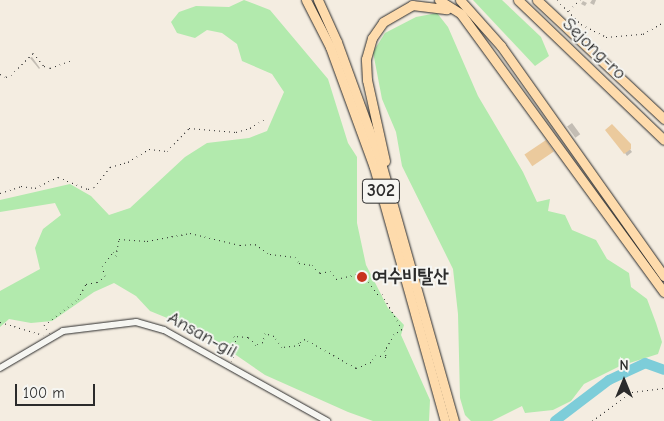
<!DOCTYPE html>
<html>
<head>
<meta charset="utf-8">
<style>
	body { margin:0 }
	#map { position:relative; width:664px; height:421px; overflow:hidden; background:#f4ede1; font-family:"Comic Neue","Poor Story",sans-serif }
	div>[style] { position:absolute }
	.green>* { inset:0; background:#b2eaad }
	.shadow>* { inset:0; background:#0003; transform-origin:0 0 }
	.river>* { height:10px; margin:-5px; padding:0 5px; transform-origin:5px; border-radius:5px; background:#7dcdd9 }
	.building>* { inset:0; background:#ebca9d; transform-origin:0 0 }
	.path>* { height:1px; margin-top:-0.5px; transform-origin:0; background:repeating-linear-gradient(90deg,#2b2b2b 0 1px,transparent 0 5px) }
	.roads { filter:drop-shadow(0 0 1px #2b2b2b) drop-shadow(0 0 1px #2b2b2b) }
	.tertiary>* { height:6px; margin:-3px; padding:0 3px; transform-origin:3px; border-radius:3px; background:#f6f6f2 }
	.trunk>* { height:9px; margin:-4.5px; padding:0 4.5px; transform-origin:4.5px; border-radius:4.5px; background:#fedbac }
	.motorway>* { height:9px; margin:-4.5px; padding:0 4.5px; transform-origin:4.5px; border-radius:4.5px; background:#fedbac }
	.dots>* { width:14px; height:14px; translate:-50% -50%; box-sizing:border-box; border:2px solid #f6f6f2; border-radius:50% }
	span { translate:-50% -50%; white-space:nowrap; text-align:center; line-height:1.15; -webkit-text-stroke:4px #f6f6f2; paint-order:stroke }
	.shield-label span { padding:1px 4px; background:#f6f6f2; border:1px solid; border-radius:4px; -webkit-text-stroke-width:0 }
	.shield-label { font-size:18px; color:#2b2b2b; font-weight:700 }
	.street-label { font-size:19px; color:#2b2b2b }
	.poi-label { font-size:19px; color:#2b2b2b; font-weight:700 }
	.left { translate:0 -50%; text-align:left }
	.north { position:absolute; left:599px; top:356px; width:50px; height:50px; -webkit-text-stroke:4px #f6f6f2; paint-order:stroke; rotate:0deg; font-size:14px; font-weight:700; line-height:20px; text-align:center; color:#2b2b2b }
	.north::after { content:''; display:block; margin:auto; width:18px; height:22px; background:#2b2b2b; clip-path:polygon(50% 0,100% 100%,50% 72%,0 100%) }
	.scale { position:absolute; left:15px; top:384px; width:80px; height:22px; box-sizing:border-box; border:2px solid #2b2b2b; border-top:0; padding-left:6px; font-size:15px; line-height:18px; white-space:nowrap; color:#2b2b2b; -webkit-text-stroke:4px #f6f6f2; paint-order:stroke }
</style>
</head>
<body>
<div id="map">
	<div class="green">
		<i style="clip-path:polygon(244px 0,270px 10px,328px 79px,348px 143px,357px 157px,357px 223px,366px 265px,388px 308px,404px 325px,401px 335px,430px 400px,429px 421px,373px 421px,348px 412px,265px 375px,204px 333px,150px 311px,136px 296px,114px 283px,94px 292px,52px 321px,31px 323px,9px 319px,0 327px,0 291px,40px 269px,35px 248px,43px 229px,61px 215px,55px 203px,0 212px,0 200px,70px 184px,91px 196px,109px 215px,130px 208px,185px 157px,207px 143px,249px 138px,267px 131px,284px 92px,272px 74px,242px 61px,237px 44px,222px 33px,207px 30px,195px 38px,177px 33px,171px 22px,179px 12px,196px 6px,229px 7px)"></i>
		<i style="clip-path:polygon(473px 0,502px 0,541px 37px,549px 56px,535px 66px)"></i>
		<i style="clip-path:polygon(437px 13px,448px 27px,478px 96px,523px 172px,537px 202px,550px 199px,548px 211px,565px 215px,572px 230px,596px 240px,607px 259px,629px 273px,631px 287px,647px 299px,656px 323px,662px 342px,658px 354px,620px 366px,584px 384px,571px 401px,553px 410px,525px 413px,522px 406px,492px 421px,471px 421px,465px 415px,460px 398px,458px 314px,453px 269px,402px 166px,396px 132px,382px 99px,373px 52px,385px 33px,416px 17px)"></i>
	</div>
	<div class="shadow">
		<i style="clip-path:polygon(592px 0,596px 0,594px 5px,590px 3px)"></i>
		<i style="clip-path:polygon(583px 1px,587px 3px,585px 6px,581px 4px)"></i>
		<i style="clip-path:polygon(32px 57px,40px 68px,39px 69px,30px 58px)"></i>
		<i style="left:572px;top:123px;width:14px;height:6px;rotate:54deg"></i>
		<i style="clip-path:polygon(615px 128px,632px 152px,627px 156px,625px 153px)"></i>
	</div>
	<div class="river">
		<i style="left:555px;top:421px;width:68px;rotate:-37.2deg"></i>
		<i style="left:609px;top:380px;width:40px;rotate:-25deg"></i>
		<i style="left:645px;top:363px;width:20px;rotate:20deg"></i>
	</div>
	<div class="building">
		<i style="clip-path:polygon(612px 124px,631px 144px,631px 149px,624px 154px,605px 130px)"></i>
		<i style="left:546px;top:140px;width:14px;height:26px;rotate:56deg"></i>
	</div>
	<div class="path">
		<i style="left:557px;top:0;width:34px;rotate:45deg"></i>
		<i style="left:581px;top:24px;width:28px;rotate:27deg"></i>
		<i style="left:606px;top:37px;width:37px;rotate:-5deg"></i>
		<i style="left:643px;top:34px;width:24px;rotate:-30deg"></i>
		<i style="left:569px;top:10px;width:15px;rotate:-42deg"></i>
		<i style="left:0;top:74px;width:7px;rotate:27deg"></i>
		<i style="left:6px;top:77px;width:5px;rotate:-22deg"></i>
		<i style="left:11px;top:75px;width:31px;rotate:-45deg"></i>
		<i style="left:33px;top:53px;width:17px;rotate:50deg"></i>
		<i style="left:44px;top:66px;width:6px;rotate:18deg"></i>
		<i style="left:50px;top:68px;width:23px;rotate:-20deg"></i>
		<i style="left:0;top:193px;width:22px;rotate:-18deg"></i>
		<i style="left:21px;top:186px;width:14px;rotate:8deg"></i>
		<i style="left:35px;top:188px;width:25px;rotate:-26deg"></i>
		<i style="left:58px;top:177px;width:32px;rotate:22deg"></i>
		<i style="left:88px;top:189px;width:6px;rotate:-18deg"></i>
		<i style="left:94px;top:187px;width:26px;rotate:-51deg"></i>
		<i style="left:110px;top:167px;width:19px;rotate:-16deg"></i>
		<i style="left:128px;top:162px;width:25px;rotate:-32deg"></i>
		<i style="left:149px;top:149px;width:18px;rotate:6deg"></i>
		<i style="left:167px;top:151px;width:32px;rotate:-46deg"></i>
		<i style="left:189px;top:128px;width:47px;rotate:4.9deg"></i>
		<i style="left:236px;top:132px;width:15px;rotate:-16deg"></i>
		<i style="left:250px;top:128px;width:19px;rotate:-32deg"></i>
		<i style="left:0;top:322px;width:45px;rotate:16.8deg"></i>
		<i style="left:50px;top:333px;width:10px;rotate:-127deg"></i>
		<i style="left:44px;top:325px;width:43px;rotate:-37.4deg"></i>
		<i style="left:78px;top:299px;width:17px;rotate:-62deg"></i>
		<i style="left:86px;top:284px;width:11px;rotate:-10deg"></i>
		<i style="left:97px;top:282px;width:10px;rotate:-37deg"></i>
		<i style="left:105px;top:276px;width:10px;rotate:-107deg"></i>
		<i style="left:102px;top:266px;width:18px;rotate:-52deg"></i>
		<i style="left:113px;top:252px;width:5px;rotate:53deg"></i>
		<i style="left:116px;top:256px;width:17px;rotate:-80deg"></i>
		<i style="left:119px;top:239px;width:28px;rotate:4deg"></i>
		<i style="left:147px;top:241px;width:44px;rotate:-10.5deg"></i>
		<i style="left:190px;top:233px;width:51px;rotate:13.5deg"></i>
		<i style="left:240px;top:245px;width:15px;rotate:-4deg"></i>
		<i style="left:255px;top:244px;width:18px;rotate:34deg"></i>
		<i style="left:270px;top:254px;width:25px;rotate:7deg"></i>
		<i style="left:295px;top:257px;width:7px;rotate:56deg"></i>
		<i style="left:299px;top:263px;width:13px;rotate:9deg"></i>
		<i style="left:312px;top:265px;width:11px;rotate:45deg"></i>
		<i style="left:320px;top:273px;width:10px;rotate:-11deg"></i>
		<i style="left:330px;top:271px;width:10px;rotate:53deg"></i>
		<i style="left:336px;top:279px;width:28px;rotate:-13deg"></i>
		<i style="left:363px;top:273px;width:25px;rotate:56deg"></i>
		<i style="left:377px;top:294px;width:5px"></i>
		<i style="left:382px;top:294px;width:40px;rotate:60.3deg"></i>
		<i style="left:402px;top:329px;width:9px;rotate:148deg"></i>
		<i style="left:394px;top:334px;width:18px;rotate:119deg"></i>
		<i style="left:385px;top:350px;width:7px;rotate:82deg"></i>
		<i style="left:386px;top:357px;width:10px;rotate:-169deg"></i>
		<i style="left:376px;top:355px;width:9px;rotate:126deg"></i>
		<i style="left:371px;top:362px;width:16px;rotate:158deg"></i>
		<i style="left:356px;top:368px;width:59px;rotate:-150.4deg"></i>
		<i style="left:305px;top:339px;width:8px;rotate:150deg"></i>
		<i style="left:298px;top:343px;width:3px;rotate:45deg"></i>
		<i style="left:300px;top:345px;width:18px;rotate:174deg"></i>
		<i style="left:282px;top:347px;width:14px;rotate:-126deg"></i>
		<i style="left:274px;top:336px;width:9px;rotate:-162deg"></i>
		<i style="left:265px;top:333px;width:9px;rotate:103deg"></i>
		<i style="left:263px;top:342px;width:8px;rotate:157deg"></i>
		<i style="left:256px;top:345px;width:11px;rotate:-135deg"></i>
		<i style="left:248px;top:337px;width:14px;rotate:-176deg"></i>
		<i style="left:234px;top:336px;width:11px;rotate:75deg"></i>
		<i style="left:237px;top:347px;width:15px;rotate:110deg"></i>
		<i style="left:592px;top:421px;width:49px;rotate:-35.9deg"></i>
		<i style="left:632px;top:392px;width:32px;rotate:-7deg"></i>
	</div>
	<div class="roads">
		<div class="tertiary">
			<i style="left:0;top:368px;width:73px;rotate:-30.4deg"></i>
			<i style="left:63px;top:331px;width:74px;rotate:-7deg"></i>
			<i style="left:136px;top:322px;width:29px;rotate:16deg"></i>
			<i style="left:164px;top:330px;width:187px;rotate:29.2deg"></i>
		</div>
		<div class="trunk">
			<i style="left:518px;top:0;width:202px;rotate:43.8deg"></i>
			<i style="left:537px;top:0;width:174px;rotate:43.1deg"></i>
		</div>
		<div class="motorway">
			<i style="left:306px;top:0;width:53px;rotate:62.9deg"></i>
			<i style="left:330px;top:47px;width:128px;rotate:69.9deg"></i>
			<i style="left:374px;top:167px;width:264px;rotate:74.4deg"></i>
			<i style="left:318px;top:0;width:46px;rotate:65.7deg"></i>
			<i style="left:337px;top:42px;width:129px;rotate:70deg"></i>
			<i style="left:381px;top:163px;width:268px;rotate:74.2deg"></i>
			<i style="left:439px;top:0;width:26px;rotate:32deg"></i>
			<i style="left:461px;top:14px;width:344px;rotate:53.9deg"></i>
			<i style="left:460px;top:0;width:62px;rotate:48.3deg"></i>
			<i style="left:501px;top:46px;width:282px;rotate:54.7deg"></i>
			<i style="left:385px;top:161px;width:83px;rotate:-102.5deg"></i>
			<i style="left:367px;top:80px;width:21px;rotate:-93deg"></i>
			<i style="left:366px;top:59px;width:22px;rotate:-74deg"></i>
			<i style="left:372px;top:38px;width:19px;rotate:-55deg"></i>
			<i style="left:383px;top:22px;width:34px;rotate:-30deg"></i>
			<i style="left:412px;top:5px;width:35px;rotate:7deg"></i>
		</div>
	</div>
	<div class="dots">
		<i style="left:362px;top:277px;background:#c8321e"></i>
	</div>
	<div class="shield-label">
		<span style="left:381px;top:191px">302</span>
	</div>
	<div class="street-label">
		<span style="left:594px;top:49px;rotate:44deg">Sejong-ro</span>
		<span style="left:202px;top:335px;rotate:29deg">Ansan-gil</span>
	</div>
	<div class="poi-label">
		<span class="left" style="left:372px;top:277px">여수비탈산</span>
	</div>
	<div class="north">N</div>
	<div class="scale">100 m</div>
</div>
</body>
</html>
